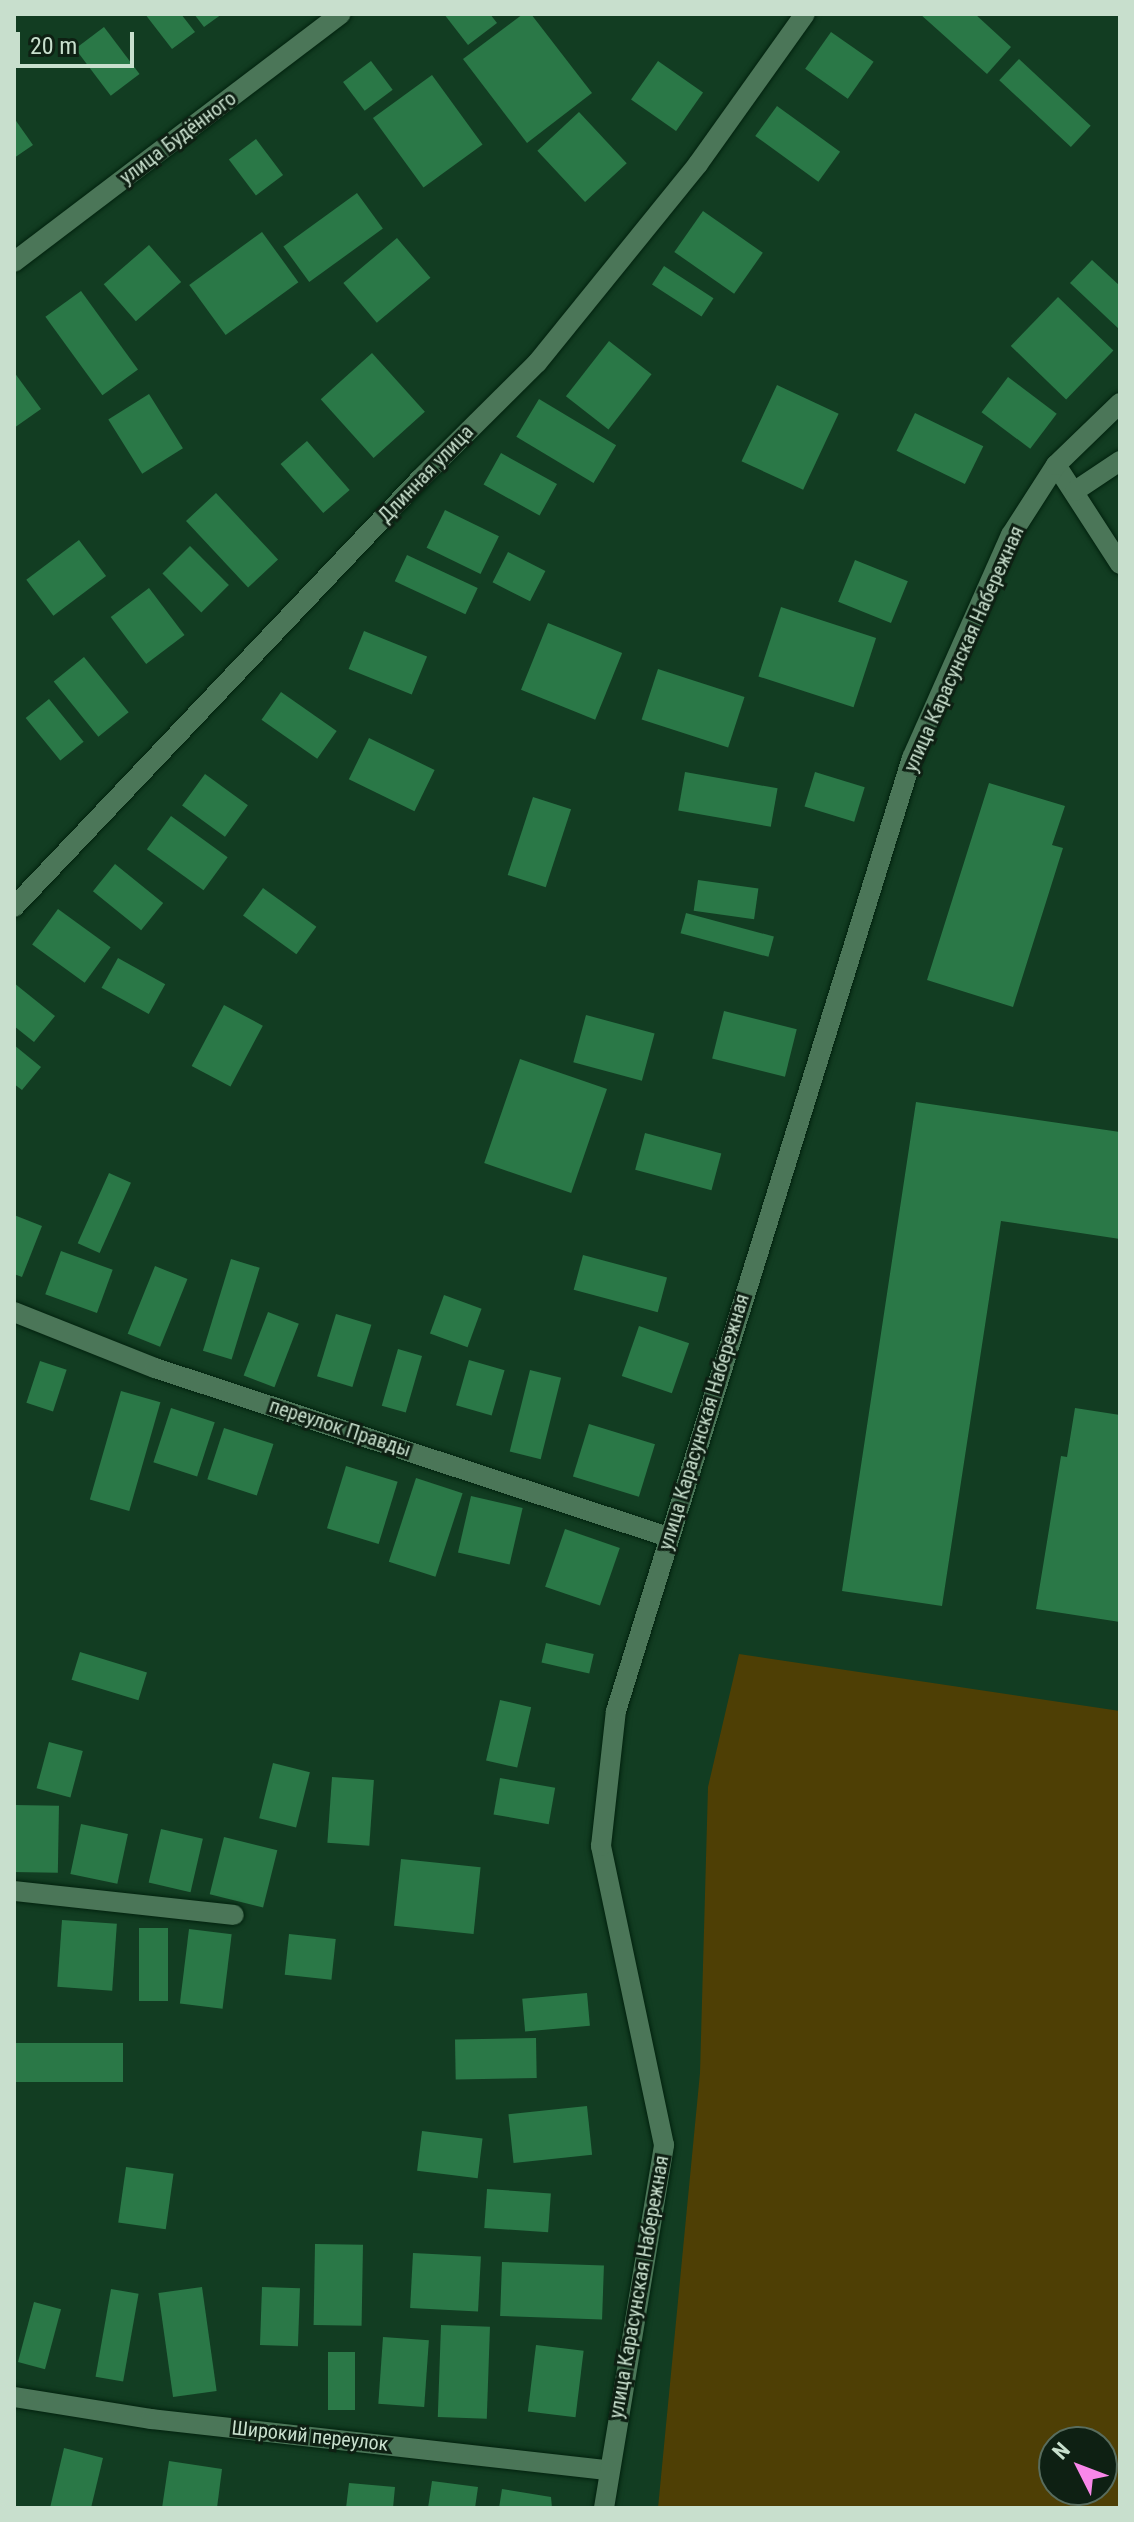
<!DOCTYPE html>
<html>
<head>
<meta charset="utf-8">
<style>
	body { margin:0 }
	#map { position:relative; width:1134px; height:2522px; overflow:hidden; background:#123d22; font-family:"Roboto Condensed",sans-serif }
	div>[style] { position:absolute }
	.green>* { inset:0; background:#4e3f05 }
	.building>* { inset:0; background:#2a7847; transform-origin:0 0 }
	.roads { filter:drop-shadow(0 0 2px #02220e) drop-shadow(0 0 2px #02220e) }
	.minor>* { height:20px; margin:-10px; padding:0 10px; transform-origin:10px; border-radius:10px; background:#4b7658 }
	span { translate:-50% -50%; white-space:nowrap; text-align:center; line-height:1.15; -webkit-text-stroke:6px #0e2013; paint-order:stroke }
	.street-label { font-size:20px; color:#c8dfcd }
	.frame { position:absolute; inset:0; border:16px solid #c8dfcd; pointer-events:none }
	.north { position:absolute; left:1038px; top:2426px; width:80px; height:80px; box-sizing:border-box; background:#0e2013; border:2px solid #586c5d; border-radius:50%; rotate:312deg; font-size:22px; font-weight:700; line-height:32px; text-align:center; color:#c8dfcd }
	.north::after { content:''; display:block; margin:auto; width:28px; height:36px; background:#f987e9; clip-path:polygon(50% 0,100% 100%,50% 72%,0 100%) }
	.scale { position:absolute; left:16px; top:32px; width:118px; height:36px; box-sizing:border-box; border:4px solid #c8dfcd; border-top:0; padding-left:10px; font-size:24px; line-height:28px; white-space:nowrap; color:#c8dfcd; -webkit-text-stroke:6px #0e2013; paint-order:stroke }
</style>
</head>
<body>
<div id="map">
	<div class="green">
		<i style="clip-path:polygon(evenodd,739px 1654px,1120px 1711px,1120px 2508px,658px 2508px,700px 2073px,708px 1787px,739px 1654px,1054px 2442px,1102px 2442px,1102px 2490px,1054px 2490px,1054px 2442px)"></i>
	</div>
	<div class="building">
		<i style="clip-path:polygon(145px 14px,181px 14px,195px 32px,172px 49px)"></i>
		<i style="clip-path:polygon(194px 14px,222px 14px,204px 27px)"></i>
		<i style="clip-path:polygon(444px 14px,490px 14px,497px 23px,468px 45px)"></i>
		<i style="clip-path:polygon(523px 14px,531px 14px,592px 93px,527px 143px,463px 59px)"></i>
		<i style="clip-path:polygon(920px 14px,975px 14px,1011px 47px,987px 74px)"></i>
		<i style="left:104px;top:27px;width:59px;height:36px;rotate:53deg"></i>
		<i style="left:831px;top:32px;width:52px;height:45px;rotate:35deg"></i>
		<i style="left:1019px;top:59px;width:98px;height:29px;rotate:43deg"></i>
		<i style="left:371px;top:61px;width:36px;height:35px;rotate:53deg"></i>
		<i style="left:658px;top:61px;width:55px;height:47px;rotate:35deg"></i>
		<i style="left:432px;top:75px;width:86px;height:73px;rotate:54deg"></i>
		<i style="left:777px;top:106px;width:78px;height:37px;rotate:36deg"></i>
		<i style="left:579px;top:112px;width:70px;height:57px;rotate:47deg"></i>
		<i style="clip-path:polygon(14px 118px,33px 145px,14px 158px)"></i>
		<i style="left:256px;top:139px;width:45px;height:34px;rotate:53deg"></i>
		<i style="left:357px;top:193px;width:44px;height:91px;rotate:54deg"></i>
		<i style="left:703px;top:211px;width:73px;height:50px;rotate:35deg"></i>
		<i style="left:262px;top:232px;width:62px;height:90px;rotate:54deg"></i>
		<i style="left:397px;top:238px;width:52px;height:70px;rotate:50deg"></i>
		<i style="left:149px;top:245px;width:49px;height:60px;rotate:49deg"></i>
		<i style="clip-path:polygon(1092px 260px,1120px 286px,1120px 330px,1070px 283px)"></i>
		<i style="left:664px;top:266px;width:59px;height:22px;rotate:33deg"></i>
		<i style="left:81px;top:291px;width:97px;height:44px;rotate:54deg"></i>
		<i style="left:1058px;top:297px;width:77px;height:68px;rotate:44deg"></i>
		<i style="left:609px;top:341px;width:54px;height:70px;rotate:38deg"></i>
		<i style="left:372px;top:353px;width:79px;height:69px;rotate:48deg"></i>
		<i style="clip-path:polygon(14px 372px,41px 409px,14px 428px)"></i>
		<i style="left:1008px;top:377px;width:61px;height:44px;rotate:37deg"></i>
		<i style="left:777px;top:385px;width:68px;height:84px;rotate:25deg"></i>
		<i style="left:149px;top:394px;width:64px;height:48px;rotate:58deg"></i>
		<i style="left:539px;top:399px;width:90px;height:44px;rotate:31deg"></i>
		<i style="left:915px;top:413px;width:76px;height:42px;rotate:26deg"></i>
		<i style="left:307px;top:441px;width:65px;height:35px;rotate:49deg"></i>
		<i style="left:501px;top:453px;width:64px;height:36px;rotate:29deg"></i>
		<i style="left:216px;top:493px;width:91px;height:41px;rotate:47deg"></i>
		<i style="left:445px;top:510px;width:60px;height:42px;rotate:26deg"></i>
		<i style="left:79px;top:540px;width:45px;height:66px;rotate:53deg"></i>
		<i style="left:190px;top:546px;width:55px;height:39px;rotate:45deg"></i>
		<i style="left:508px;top:552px;width:42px;height:34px;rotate:27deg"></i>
		<i style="left:407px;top:555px;width:78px;height:29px;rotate:25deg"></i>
		<i style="left:855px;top:560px;width:57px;height:45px;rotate:22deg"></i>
		<i style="left:149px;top:588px;width:59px;height:48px;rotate:53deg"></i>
		<i style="left:781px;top:607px;width:100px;height:73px;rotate:18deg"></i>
		<i style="left:548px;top:623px;width:80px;height:72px;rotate:22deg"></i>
		<i style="left:364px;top:631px;width:68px;height:41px;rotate:22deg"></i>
		<i style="left:84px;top:657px;width:71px;height:39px;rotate:51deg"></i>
		<i style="left:658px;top:669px;width:91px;height:53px;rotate:18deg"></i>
		<i style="left:281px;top:692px;width:68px;height:34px;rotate:35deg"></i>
		<i style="left:49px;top:699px;width:55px;height:30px;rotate:51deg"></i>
		<i style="left:369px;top:738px;width:73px;height:46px;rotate:26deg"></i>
		<i style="left:685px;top:772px;width:94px;height:39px;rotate:10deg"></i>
		<i style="left:815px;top:772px;width:52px;height:36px;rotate:17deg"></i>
		<i style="left:205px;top:774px;width:53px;height:39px;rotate:36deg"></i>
		<i style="clip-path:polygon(989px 783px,1065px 806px,1052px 845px,1063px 848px,1013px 1007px,927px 980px)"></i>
		<i style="left:533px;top:797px;width:40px;height:82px;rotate:18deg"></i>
		<i style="left:171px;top:816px;width:70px;height:41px;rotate:36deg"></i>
		<i style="left:115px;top:864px;width:62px;height:35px;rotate:39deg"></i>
		<i style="left:698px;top:880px;width:61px;height:31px;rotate:8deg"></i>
		<i style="left:263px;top:888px;width:66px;height:34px;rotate:36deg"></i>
		<i style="left:58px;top:909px;width:65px;height:44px;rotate:36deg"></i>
		<i style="left:686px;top:913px;width:91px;height:21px;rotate:15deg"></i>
		<i style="left:118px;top:958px;width:54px;height:34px;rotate:29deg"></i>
		<i style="clip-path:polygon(14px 983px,55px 1016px,34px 1042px,14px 1026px)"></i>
		<i style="left:224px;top:1005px;width:44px;height:69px;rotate:28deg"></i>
		<i style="left:724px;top:1011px;width:75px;height:49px;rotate:14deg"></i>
		<i style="left:586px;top:1015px;width:71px;height:49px;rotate:15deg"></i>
		<i style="clip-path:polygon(14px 1045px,41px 1067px,22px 1090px,14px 1084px)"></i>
		<i style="left:520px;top:1059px;width:92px;height:110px;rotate:19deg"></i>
		<i style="clip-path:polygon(916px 1102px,1120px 1132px,1120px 1239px,1001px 1221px,942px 1606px,842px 1591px)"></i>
		<i style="left:645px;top:1133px;width:79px;height:38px;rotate:15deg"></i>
		<i style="left:109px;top:1173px;width:24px;height:77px;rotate:24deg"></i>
		<i style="clip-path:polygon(14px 1215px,42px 1226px,22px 1277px,14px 1274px)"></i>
		<i style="left:61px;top:1251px;width:55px;height:46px;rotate:20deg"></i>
		<i style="left:583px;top:1255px;width:87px;height:36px;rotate:15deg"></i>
		<i style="left:231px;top:1259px;width:30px;height:96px;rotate:17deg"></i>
		<i style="left:155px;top:1266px;width:35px;height:73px;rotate:22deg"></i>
		<i style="left:444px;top:1295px;width:40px;height:41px;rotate:20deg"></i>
		<i style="left:268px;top:1312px;width:33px;height:68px;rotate:21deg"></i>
		<i style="left:336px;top:1314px;width:37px;height:65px;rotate:17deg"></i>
		<i style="left:639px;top:1326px;width:53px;height:53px;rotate:19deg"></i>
		<i style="left:398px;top:1349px;width:25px;height:59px;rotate:16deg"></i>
		<i style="left:469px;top:1360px;width:37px;height:47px;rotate:16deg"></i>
		<i style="left:40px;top:1361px;width:28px;height:44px;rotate:18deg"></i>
		<i style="left:530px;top:1370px;width:32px;height:84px;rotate:14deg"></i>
		<i style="left:121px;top:1391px;width:41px;height:113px;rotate:16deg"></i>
		<i style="left:171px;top:1408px;width:46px;height:57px;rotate:18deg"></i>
		<i style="clip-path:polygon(1075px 1408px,1120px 1415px,1120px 1622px,1036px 1609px,1061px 1456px,1067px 1457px)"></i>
		<i style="left:589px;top:1424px;width:69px;height:55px;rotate:17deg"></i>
		<i style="left:224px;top:1428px;width:52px;height:54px;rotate:18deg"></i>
		<i style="left:346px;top:1466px;width:54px;height:65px;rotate:17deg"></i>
		<i style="left:416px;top:1478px;width:49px;height:88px;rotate:18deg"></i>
		<i style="left:471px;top:1496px;width:53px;height:58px;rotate:13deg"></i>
		<i style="left:565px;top:1529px;width:58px;height:61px;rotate:19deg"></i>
		<i style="left:546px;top:1643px;width:49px;height:20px;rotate:13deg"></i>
		<i style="left:80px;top:1652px;width:70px;height:29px;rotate:17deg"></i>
		<i style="left:500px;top:1700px;width:32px;height:62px;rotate:13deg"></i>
		<i style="left:49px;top:1742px;width:35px;height:48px;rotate:15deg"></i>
		<i style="left:273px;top:1763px;width:38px;height:57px;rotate:14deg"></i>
		<i style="left:332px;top:1777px;width:42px;height:66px;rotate:4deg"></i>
		<i style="left:500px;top:1778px;width:56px;height:37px;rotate:10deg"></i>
		<i style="left:14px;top:1805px;width:45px;height:67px;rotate:1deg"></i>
		<i style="left:81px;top:1824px;width:48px;height:51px;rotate:12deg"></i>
		<i style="left:161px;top:1829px;width:43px;height:55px;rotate:13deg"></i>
		<i style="left:224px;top:1837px;width:55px;height:59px;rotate:14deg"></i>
		<i style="left:401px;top:1859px;width:80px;height:67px;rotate:6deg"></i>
		<i style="left:62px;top:1920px;width:55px;height:67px;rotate:4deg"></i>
		<i style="left:139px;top:1928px;width:29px;height:73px"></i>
		<i style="left:189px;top:1929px;width:43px;height:75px;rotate:7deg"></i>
		<i style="left:289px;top:1934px;width:47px;height:41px;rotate:6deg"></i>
		<i style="left:587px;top:1993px;width:33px;height:65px;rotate:85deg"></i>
		<i style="left:536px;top:2038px;width:40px;height:81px;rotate:89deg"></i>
		<i style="left:14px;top:2043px;width:109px;height:39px"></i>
		<i style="left:587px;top:2106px;width:49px;height:79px;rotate:84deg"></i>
		<i style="left:422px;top:2131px;width:61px;height:40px;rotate:7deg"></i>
		<i style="left:126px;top:2167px;width:48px;height:56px;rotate:8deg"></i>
		<i style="left:487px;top:2189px;width:64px;height:39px;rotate:4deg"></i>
		<i style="left:315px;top:2244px;width:48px;height:81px;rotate:1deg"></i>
		<i style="left:413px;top:2253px;width:68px;height:55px;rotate:3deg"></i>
		<i style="left:502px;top:2262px;width:102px;height:54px;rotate:2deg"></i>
		<i style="left:202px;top:2287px;width:105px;height:44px;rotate:82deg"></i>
		<i style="left:262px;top:2287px;width:38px;height:58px;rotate:2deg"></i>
		<i style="left:111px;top:2289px;width:28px;height:89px;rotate:10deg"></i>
		<i style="left:34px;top:2302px;width:28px;height:62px;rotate:15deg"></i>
		<i style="left:441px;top:2325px;width:49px;height:92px;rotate:2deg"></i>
		<i style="left:383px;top:2337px;width:46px;height:67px;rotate:4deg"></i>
		<i style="left:536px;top:2345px;width:48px;height:67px;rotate:7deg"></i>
		<i style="left:328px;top:2352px;width:27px;height:58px"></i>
		<i style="clip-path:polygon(64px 2448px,103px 2458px,91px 2508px,50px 2508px)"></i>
		<i style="clip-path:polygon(169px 2461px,222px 2469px,217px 2508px,162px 2508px)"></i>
		<i style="clip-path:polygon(432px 2481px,478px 2487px,475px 2508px,428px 2508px)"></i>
		<i style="clip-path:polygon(349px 2483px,395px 2487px,393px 2508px,346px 2508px)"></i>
		<i style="clip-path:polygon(502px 2489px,551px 2497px,552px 2508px,499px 2508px)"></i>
	</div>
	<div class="roads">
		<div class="minor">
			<i style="left:14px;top:262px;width:410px;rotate:-37.2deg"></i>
			<i style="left:1056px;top:465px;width:118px;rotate:57.1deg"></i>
			<i style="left:1075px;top:491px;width:54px;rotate:-33.7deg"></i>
			<i style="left:14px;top:907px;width:589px;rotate:-46.51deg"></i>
			<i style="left:419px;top:480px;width:166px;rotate:-44.8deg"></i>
			<i style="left:537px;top:363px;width:256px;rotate:-51deg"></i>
			<i style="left:698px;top:164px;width:184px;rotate:-54.5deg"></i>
			<i style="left:14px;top:1312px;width:152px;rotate:21.7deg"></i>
			<i style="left:155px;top:1368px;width:540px;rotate:18.23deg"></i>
			<i style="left:14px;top:1891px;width:221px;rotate:6.2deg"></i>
			<i style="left:14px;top:2397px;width:139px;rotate:9.1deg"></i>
			<i style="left:151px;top:2419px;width:460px;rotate:6.4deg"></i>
			<i style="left:604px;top:2508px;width:368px;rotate:-80.6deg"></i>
			<i style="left:664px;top:2145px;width:306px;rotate:-101.9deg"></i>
			<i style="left:601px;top:1846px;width:136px;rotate:-83.7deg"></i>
			<i style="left:616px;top:1711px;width:998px;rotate:-72.75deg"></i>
			<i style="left:912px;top:758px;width:244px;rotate:-66.1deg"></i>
			<i style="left:1011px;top:535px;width:83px;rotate:-57.3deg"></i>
			<i style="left:1056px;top:465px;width:89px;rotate:-44.1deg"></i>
		</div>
	</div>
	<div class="street-label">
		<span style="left:178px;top:138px;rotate:-37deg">улица Будённого</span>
		<span style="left:426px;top:474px;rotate:-46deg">Длинная улица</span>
		<span style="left:964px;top:649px;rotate:-66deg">улица Карасунская Набережная</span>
		<span style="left:704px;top:1422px;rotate:-73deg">улица Карасунская Набережная</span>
		<span style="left:340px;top:1428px;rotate:18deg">переулок Правды</span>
		<span style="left:639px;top:2287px;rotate:-80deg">улица Карасунская Набережная</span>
		<span style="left:310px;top:2436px;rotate:6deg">Широкий переулок</span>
	</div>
	<div class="frame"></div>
	<div class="north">N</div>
	<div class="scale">20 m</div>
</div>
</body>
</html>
